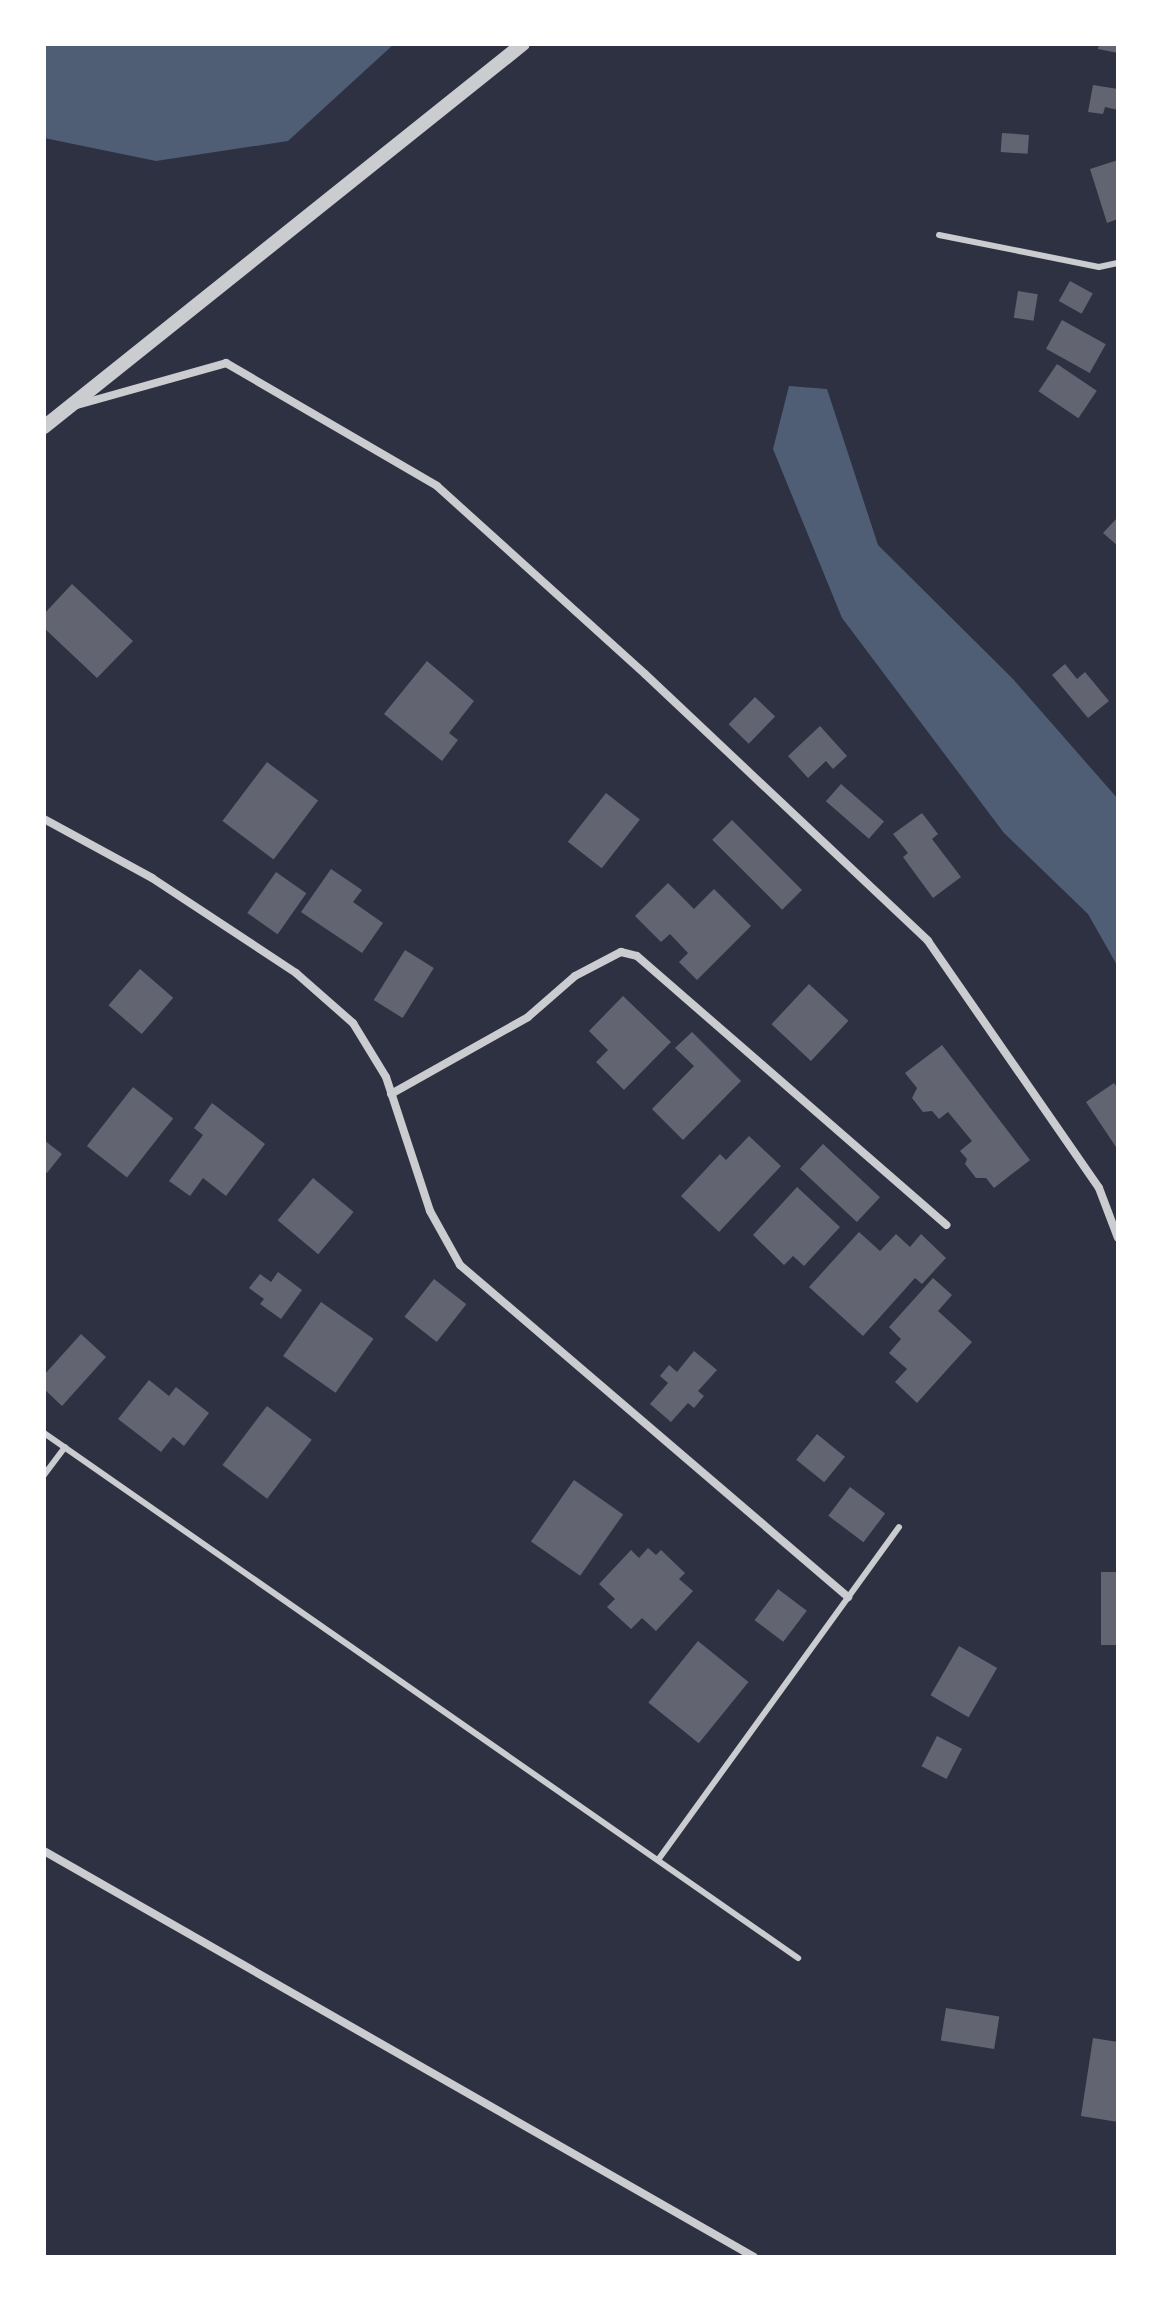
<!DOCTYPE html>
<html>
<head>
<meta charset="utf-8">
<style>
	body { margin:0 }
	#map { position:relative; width:1162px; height:2301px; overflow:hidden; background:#2d3142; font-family:"PT Sans Narrow",sans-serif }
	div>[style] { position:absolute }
	.water>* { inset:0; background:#4f5d75 }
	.building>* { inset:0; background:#626471; transform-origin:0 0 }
	.service>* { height:6px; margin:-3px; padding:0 3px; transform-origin:3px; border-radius:3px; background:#caccd0 }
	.minor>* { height:8px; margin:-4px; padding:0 4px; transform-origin:4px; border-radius:4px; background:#caccd0 }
	.tertiary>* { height:14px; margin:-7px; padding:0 7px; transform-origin:7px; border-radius:7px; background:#caccd0 }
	span { translate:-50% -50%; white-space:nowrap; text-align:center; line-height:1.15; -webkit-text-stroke:6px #fff; paint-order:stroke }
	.frame { position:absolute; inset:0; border:46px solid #fff; pointer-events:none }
</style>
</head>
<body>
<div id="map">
	<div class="water">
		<i style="clip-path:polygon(44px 44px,394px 44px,288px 141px,156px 161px,44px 138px)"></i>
		<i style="clip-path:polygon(789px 386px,827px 389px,878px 545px,1013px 679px,1118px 799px,1118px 967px,1088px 914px,1004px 833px,842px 618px,773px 449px)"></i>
	</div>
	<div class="building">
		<i style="clip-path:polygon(1099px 44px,1118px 44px,1118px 53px,1098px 49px)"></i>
		<i style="clip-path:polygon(1093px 85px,1118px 89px,1118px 110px,1105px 107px,1103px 114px,1088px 112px)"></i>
		<i style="left:1002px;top:133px;width:27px;height:19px;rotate:4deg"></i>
		<i style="clip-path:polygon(1118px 160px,1118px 219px,1107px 223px,1090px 169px)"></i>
		<i style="left:1070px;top:281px;width:26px;height:23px;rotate:29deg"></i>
		<i style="left:1018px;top:291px;width:20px;height:27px;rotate:9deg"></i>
		<i style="left:1062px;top:320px;width:50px;height:33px;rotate:29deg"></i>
		<i style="left:1057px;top:364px;width:48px;height:33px;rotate:34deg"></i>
		<i style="clip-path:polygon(1118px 517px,1118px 546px,1103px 533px)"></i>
		<i style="clip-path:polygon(72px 584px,133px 641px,97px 678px,44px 628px,44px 614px)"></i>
		<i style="clip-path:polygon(427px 661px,474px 701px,449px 733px,458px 740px,442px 761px,384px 714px)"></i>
		<i style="clip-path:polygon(1065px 664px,1077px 679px,1085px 672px,1109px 701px,1088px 718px,1052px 675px)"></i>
		<i style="left:755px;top:697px;width:28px;height:38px;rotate:44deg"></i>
		<i style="clip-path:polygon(820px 726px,847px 756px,833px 769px,826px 761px,808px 778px,788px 756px)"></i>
		<i style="left:267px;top:762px;width:64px;height:74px;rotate:37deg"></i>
		<i style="left:841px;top:784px;width:57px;height:23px;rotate:41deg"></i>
		<i style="left:606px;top:793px;width:43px;height:62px;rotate:38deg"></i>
		<i style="clip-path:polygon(922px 813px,938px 834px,932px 839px,961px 877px,933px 898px,903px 857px,908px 853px,893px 834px)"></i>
		<i style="left:732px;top:820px;width:99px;height:28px;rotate:45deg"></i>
		<i style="clip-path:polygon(331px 869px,362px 890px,353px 902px,383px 923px,362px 953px,301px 912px)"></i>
		<i style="left:276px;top:872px;width:37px;height:50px;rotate:35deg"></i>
		<i style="clip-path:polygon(668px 883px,694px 909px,714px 889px,751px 926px,697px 980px,679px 962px,688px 953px,670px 934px,661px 942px,635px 916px)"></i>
		<i style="left:405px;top:950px;width:34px;height:59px;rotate:32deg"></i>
		<i style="left:140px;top:969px;width:44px;height:48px;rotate:41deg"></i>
		<i style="left:809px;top:984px;width:54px;height:55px;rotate:43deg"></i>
		<i style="clip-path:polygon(623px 996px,671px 1042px,624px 1090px,596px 1062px,608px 1050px,589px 1031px)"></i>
		<i style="clip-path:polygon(692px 1032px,741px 1081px,683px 1140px,652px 1109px,694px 1066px,675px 1048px)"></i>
		<i style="clip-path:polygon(942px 1045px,1030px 1160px,994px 1188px,986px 1178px,976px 1178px,965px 1164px,967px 1159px,960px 1151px,972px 1141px,948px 1112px,939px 1119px,932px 1111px,923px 1112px,912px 1098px,917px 1088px,905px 1073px)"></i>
		<i style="clip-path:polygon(1114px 1083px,1118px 1089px,1116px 1147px,1086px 1102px)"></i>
		<i style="left:133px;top:1087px;width:51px;height:75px;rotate:38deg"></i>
		<i style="clip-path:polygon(212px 1103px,265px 1144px,226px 1196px,203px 1178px,190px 1196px,169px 1181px,203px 1135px,194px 1128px)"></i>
		<i style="clip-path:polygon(749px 1136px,781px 1166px,719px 1232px,681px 1196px,720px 1154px,726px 1160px)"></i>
		<i style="clip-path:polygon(44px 1140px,62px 1154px,47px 1173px,44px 1171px)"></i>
		<i style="left:823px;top:1144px;width:78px;height:34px;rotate:43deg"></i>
		<i style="left:313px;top:1178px;width:53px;height:55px;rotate:40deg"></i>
		<i style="clip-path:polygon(797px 1187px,840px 1227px,804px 1266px,793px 1256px,784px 1265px,753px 1235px)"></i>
		<i style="clip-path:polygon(859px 1232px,880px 1251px,896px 1234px,910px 1247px,921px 1234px,946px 1258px,922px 1284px,915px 1278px,863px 1336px,809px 1287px)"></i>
		<i style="clip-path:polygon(278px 1272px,302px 1290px,281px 1319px,260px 1304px,264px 1299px,249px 1288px,260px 1274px,271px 1282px)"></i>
		<i style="clip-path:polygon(933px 1278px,952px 1295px,938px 1311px,972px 1342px,917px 1403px,895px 1382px,907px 1369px,889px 1353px,901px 1339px,889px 1327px)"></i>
		<i style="left:434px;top:1279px;width:41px;height:48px;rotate:38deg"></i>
		<i style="left:321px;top:1302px;width:64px;height:66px;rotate:35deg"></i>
		<i style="clip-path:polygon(81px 1334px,106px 1357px,62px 1406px,44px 1389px,44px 1375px)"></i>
		<i style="clip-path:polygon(694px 1351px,717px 1370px,698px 1391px,704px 1396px,694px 1408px,688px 1403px,671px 1422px,650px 1404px,668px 1383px,660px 1376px,669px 1365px,677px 1372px)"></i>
		<i style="clip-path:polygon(149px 1380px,169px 1396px,176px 1387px,209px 1413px,184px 1446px,173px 1437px,161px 1452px,118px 1419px)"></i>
		<i style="left:267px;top:1406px;width:56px;height:74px;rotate:37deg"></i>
		<i style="left:817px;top:1434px;width:36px;height:33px;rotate:39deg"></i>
		<i style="left:574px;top:1480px;width:60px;height:75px;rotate:35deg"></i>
		<i style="left:850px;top:1487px;width:44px;height:36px;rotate:37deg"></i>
		<i style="clip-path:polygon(648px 1548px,656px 1555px,661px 1550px,685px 1573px,679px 1579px,693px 1591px,656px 1631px,642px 1618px,631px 1629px,607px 1607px,615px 1599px,599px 1584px,631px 1550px,639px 1558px)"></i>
		<i style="left:1101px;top:1572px;width:17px;height:73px"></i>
		<i style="left:778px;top:1589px;width:36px;height:39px;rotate:37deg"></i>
		<i style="left:698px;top:1641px;width:65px;height:79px;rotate:39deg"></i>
		<i style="left:959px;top:1646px;width:44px;height:57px;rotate:30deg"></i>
		<i style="left:937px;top:1736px;width:28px;height:34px;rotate:27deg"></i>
		<i style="left:946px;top:2008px;width:54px;height:33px;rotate:9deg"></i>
		<i style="clip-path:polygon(1093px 2038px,1118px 2042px,1118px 2122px,1081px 2116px)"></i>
	</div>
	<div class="service">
		<i style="left:939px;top:235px;width:163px;rotate:11.3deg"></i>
		<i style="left:1099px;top:267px;width:19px;rotate:-12deg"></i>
		<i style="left:44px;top:1433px;width:919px;rotate:34.85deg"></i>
		<i style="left:44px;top:1475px;width:35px;rotate:-53deg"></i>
		<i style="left:658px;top:1860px;width:411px;rotate:-54.1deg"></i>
	</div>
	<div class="minor">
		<i style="left:77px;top:405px;width:155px;rotate:-15.7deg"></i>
		<i style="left:226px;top:363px;width:244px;rotate:30.2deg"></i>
		<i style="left:437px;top:486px;width:280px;rotate:42.1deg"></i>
		<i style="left:645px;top:674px;width:389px;rotate:43.3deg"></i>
		<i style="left:928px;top:941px;width:300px;rotate:55.3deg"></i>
		<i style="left:1099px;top:1188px;width:53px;rotate:69.2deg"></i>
		<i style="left:44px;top:819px;width:123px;rotate:28.6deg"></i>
		<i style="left:152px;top:878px;width:173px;rotate:33.4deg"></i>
		<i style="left:296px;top:973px;width:76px;rotate:41.3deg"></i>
		<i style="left:353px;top:1023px;width:63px;rotate:58.6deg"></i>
		<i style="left:386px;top:1077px;width:141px;rotate:71.8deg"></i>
		<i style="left:430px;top:1211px;width:62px;rotate:60.9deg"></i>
		<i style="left:460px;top:1265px;width:511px;rotate:40.55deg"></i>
		<i style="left:391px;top:1094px;width:157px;rotate:-29.3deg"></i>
		<i style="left:528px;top:1017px;width:62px;rotate:-41.1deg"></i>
		<i style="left:575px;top:976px;width:52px;rotate:-27.6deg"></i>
		<i style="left:621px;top:952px;width:16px;rotate:14deg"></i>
		<i style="left:637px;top:956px;width:410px;rotate:41deg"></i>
		<i style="left:44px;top:1851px;width:818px;rotate:29.76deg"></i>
	</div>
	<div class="tertiary">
		<i style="left:44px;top:427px;width:613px;rotate:-38.65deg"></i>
	</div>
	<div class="frame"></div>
</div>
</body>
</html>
